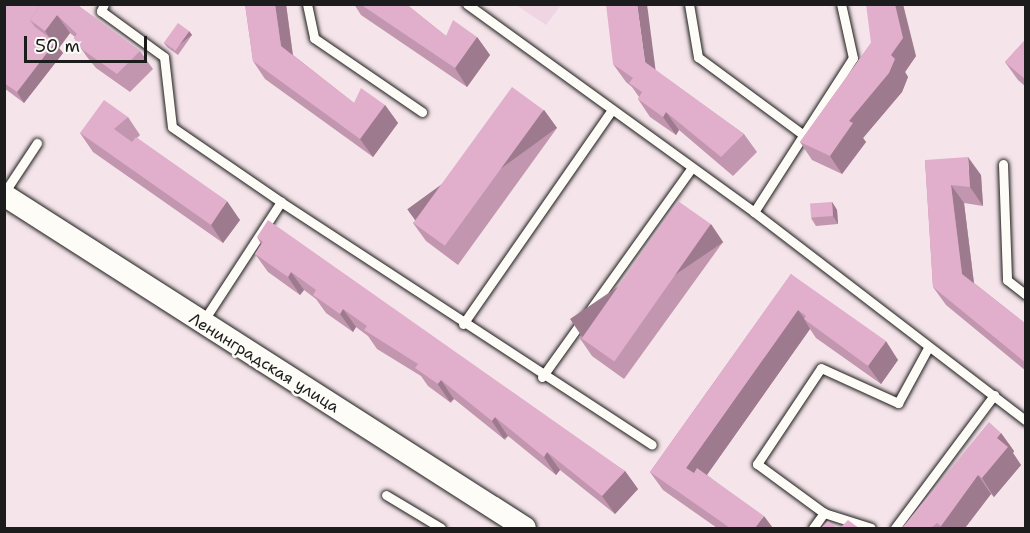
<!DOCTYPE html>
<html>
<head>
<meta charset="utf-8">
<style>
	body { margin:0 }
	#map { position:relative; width:1030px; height:533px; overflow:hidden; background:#f5e5ea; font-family:"Shantell Sans",sans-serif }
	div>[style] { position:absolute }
	.built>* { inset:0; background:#efd4e1 }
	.roads { filter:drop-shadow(0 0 2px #1c1c1c) drop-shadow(0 0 2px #1c1c1c) }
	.service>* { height:9px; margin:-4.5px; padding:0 4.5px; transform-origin:4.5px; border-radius:4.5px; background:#fdfcf7 }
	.tertiary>* { height:22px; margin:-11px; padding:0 11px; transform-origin:11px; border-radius:11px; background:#fdfcf7 }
	.wall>* { inset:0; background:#c296af }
	.shaded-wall>* { inset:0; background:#9e7a8e; transform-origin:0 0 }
	.building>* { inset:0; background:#e1aecb; transform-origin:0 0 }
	span { translate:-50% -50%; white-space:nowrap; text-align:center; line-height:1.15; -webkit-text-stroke:5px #fdfcf7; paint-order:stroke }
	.street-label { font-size:16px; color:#1c1c1c }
	.frame { position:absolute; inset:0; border:6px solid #1c1c1c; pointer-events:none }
	.scale { position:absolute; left:24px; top:36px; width:123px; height:27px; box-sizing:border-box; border:3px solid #1c1c1c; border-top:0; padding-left:8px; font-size:18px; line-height:21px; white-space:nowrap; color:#1c1c1c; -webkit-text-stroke:4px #fdfcf7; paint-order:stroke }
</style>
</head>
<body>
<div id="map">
	<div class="built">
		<i style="clip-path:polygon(516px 5px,561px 5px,546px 25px)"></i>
	</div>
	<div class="roads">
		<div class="service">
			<i style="left:104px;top:4px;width:8px;rotate:113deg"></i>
			<i style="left:101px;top:11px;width:78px;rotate:36.1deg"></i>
			<i style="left:164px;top:57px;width:70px;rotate:83.5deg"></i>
			<i style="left:172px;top:127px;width:132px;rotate:34.5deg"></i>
			<i style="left:307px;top:4px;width:35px;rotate:78deg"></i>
			<i style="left:314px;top:38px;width:131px;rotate:34.4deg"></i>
			<i style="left:467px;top:4px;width:354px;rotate:35.9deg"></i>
			<i style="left:754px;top:212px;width:343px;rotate:37.5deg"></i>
			<i style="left:689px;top:4px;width:54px;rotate:80.4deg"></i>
			<i style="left:698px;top:57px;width:129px;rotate:36.5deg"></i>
			<i style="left:1003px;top:164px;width:116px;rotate:88deg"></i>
			<i style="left:1007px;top:280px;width:24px;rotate:38deg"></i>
			<i style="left:4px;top:193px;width:60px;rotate:-56.6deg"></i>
			<i style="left:754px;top:212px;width:183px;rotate:-57.3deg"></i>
			<i style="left:853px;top:58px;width:55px;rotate:-102.5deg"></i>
			<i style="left:202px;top:323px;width:145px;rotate:-56.9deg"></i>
			<i style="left:281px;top:202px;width:443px;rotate:33.2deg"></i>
			<i style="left:463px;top:324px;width:259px;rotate:-55.2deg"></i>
			<i style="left:542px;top:377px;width:254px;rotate:-54.4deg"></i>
			<i style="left:386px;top:495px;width:64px;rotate:31deg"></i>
			<i style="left:824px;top:513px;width:83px;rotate:-143.8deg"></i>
			<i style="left:757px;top:464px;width:115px;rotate:-56.3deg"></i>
			<i style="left:821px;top:368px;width:85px;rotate:24.4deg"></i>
			<i style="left:898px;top:403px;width:63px;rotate:-61.4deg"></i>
			<i style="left:813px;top:528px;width:19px;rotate:-54deg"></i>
			<i style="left:824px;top:513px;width:49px;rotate:17.7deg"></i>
			<i style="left:895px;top:528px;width:166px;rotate:-53.3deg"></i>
		</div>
		<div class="tertiary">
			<i style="left:4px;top:195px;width:618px;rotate:32.58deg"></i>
		</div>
	</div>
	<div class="wall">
		<i style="clip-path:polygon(4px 4px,76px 4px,140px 51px,153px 69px,130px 92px,96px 68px,87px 57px,74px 38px,75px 37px,70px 33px,59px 48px,63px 53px,24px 103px,4px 88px)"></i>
		<i style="clip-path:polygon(245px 4px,286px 4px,293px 55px,354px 103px,385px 105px,398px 123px,373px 157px,265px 79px,253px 61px)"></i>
		<i style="clip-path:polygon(354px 4px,406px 4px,446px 36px,477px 37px,490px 55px,467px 87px,361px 15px)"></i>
		<i style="clip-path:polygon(189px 31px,192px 35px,178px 55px,167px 47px,164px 43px)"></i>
		<i style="clip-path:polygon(1026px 39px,1026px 87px,1018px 80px,1005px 62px)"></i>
		<i style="clip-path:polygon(871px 43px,916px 56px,905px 72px,908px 77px,902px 92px,863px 138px,866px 142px,842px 174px,812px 160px,800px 142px)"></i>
		<i style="clip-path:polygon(613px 64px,656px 71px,744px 134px,757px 152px,733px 176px,679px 130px,676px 135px,650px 117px,638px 99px,639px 97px,632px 87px,626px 82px)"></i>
		<i style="clip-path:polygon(544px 110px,557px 128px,458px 265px,426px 241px,413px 223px)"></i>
		<i style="clip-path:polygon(128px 117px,140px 135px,137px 138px,240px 220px,223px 243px,93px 152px,80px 133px)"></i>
		<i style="clip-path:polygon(925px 160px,981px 175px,983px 206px,964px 203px,974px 283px,1026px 324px,1026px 371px,946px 305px,933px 287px)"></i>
		<i style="clip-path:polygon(832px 202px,837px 210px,838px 224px,816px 226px,811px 218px)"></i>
		<i style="clip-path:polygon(257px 237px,625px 471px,638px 489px,615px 514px,560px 470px,556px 475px,508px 436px,505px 440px,454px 399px,451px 403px,428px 386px,421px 376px,377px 349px,368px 336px,356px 327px,353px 332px,326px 313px,316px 299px,304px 290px,300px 295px,268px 272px,255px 254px,261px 244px)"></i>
		<i style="clip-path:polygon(723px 242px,624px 379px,592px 356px,579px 337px)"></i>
		<i style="clip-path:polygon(791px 274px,898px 360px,881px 384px,816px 338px,810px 329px,707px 475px,773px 528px,717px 528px,663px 490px,650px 472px)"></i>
		<i style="clip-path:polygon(1001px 433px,1014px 451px,1013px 453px,1021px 465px,994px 497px,991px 494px,965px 528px,902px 528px)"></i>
	</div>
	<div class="shaded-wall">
		<i style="clip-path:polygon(275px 4px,286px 4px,294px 65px,281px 46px)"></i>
		<i style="clip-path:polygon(637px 4px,647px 4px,657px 81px,645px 62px)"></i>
		<i style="clip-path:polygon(895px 4px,903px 4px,916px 56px,905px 72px,908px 77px,902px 92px,863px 138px,866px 142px,842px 174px,830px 156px,849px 121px,891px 55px)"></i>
		<i style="clip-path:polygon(57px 15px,70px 33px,59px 48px,63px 53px,24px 103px,17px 92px,54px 44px,45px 31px)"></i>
		<i style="left:189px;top:31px;width:5px;height:24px;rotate:53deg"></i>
		<i style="clip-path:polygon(477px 37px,490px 55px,467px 87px,455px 68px)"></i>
		<i style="clip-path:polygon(385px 105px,398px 123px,373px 157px,360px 139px)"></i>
		<i style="left:544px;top:110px;width:22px;height:169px;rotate:54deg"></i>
		<i style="clip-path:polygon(666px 112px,679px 130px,676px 135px,663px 117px)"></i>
		<i style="clip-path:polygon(968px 157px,981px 175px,983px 206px,970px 187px)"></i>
		<i style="clip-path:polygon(951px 185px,964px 203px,975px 292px,962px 274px)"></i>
		<i style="clip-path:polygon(227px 201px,240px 220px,223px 243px,211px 225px)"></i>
		<i style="clip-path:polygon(832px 202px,837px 210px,838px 224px,833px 216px)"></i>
		<i style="left:711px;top:224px;width:22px;height:170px;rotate:56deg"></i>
		<i style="clip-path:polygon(291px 272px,304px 290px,300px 295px,288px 277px)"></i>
		<i style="clip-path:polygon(343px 309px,356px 327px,353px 332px,340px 314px)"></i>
		<i style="clip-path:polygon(798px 310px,807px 322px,804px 319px,810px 329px,699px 486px,686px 468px)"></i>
		<i style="clip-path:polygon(886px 341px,898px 360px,881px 384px,868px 366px)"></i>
		<i style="left:441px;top:380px;width:23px;height:5px;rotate:56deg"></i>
		<i style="left:495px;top:417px;width:23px;height:5px;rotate:56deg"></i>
		<i style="clip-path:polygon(1001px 433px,1014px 451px,1013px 453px,1021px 465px,994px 497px,982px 478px,997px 438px)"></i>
		<i style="clip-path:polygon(547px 452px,560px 470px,556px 475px,544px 457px)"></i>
		<i style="clip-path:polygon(625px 471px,638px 489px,615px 514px,602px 496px)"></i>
		<i style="clip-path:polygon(978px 475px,991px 494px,965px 528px,942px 528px,941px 526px)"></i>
		<i style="clip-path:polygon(764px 516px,773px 528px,755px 528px)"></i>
	</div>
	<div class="building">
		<i style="clip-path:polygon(4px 4px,41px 4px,30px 20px,35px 27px,55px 42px,17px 92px,4px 83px)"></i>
		<i style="clip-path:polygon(41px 4px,76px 4px,140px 51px,117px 74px,83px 50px,74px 38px,77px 34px,57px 15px,45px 31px,30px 20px)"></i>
		<i style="clip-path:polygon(245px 4px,275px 4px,281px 46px,354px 103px,361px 88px,385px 105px,360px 139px,253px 61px)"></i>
		<i style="clip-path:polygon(360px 4px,406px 4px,446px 36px,453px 20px,477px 37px,455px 68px)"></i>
		<i style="clip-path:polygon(606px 4px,637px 4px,645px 62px,744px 134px,721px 157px,666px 112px,663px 117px,638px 99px,642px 92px,629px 83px,633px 78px,613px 64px)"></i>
		<i style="clip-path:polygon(866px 4px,895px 4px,903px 38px,891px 55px,895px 59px,889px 73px,849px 121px,853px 123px,830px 156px,800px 142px,871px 43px)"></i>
		<i style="left:178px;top:23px;width:14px;height:24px;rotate:36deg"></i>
		<i style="clip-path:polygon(1026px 39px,1026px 80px,1005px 62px)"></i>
		<i style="left:512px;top:87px;width:39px;height:168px;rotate:36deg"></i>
		<i style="clip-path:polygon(104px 100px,128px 117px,114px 129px,132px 142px,136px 137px,227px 201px,211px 225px,80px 133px)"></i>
		<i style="clip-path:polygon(968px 157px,970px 187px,951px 185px,962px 274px,1026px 324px,1026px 363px,933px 287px,925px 160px)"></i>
		<i style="left:678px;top:201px;width:40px;height:168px;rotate:35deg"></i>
		<i style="left:832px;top:202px;width:14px;height:22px;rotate:86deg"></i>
		<i style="clip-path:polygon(268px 220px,625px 471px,602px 496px,547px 452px,544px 457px,495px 417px,492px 421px,441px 380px,438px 384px,415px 368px,418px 364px,364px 330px,367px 326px,343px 309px,340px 314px,313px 295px,316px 290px,291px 272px,288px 277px,255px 254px,263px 242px,257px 237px)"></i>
		<i style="clip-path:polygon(791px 274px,886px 341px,868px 366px,804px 319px,806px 316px,798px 310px,686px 468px,694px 473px,697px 468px,764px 516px,755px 528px,730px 528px,650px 472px)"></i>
		<i style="clip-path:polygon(989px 422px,1001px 433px,997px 438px,1008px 447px,982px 478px,978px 475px,941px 526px,937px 523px,931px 528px,902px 528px)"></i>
		<i style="clip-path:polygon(848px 520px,859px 528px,840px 528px)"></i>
		<i style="clip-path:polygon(828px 521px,837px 528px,821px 528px)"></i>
	</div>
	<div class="street-label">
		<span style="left:264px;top:363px;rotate:32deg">Ленинградская улица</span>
	</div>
	<div class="frame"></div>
	<div class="scale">50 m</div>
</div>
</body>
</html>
